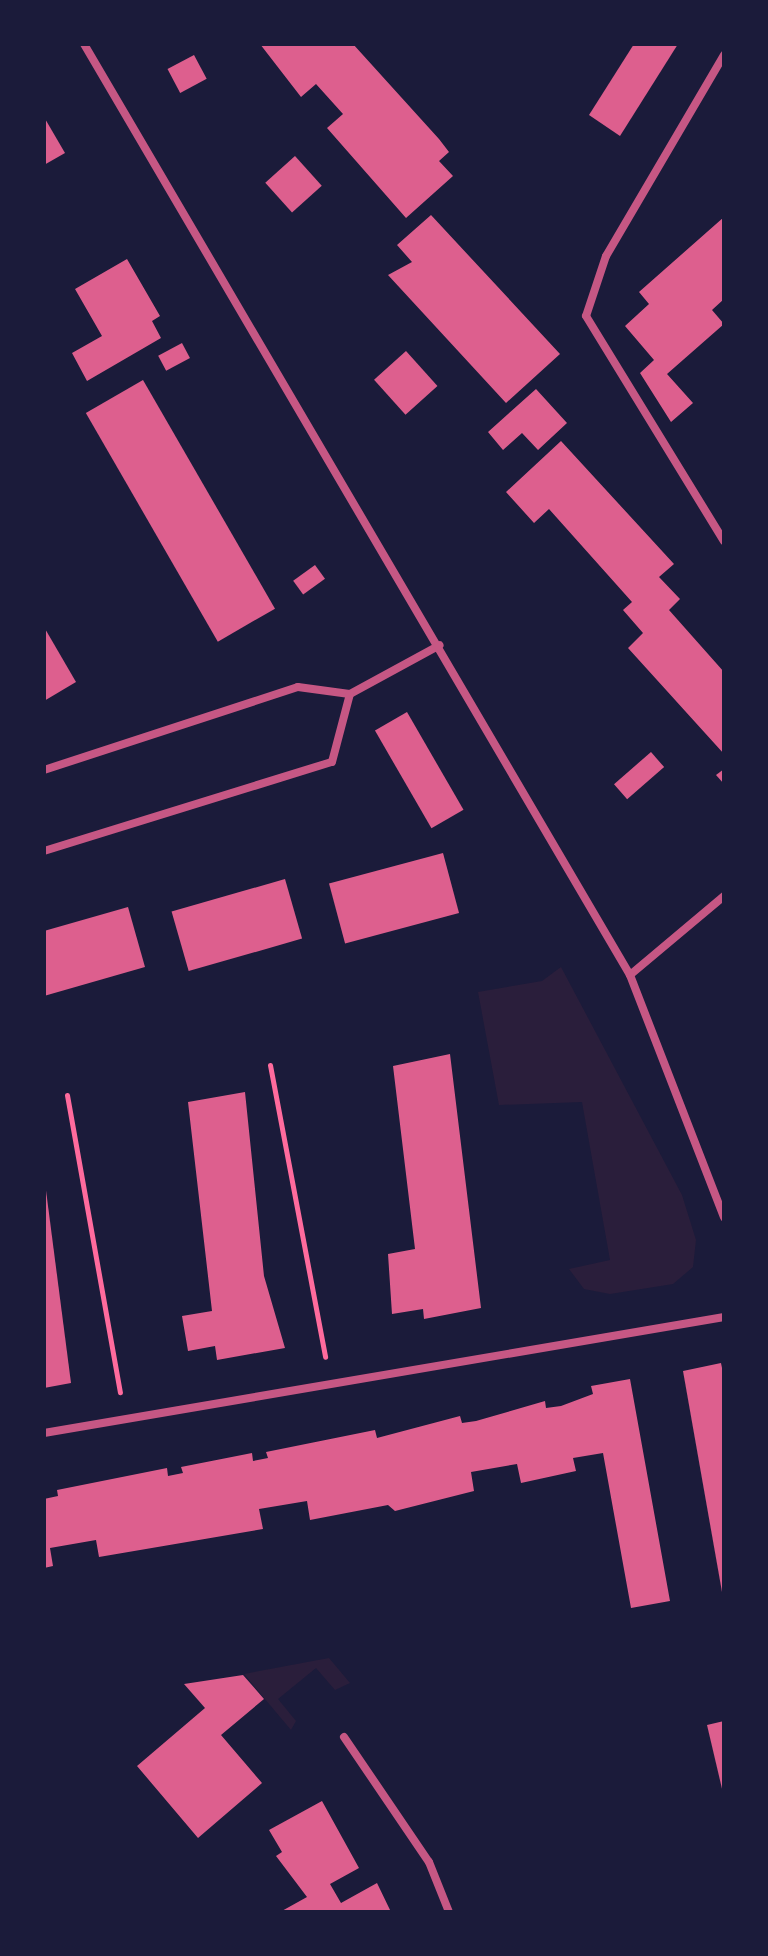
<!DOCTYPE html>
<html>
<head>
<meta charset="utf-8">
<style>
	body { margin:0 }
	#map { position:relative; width:768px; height:1956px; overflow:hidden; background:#1b1b3a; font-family:"Public Sans",sans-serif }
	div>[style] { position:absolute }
	.green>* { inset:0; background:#2a1e3b }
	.building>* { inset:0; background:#dd5f8e; transform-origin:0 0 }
	.path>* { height:5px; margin:-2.5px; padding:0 2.5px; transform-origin:2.5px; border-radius:2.5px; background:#ff6b9d }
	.minor>* { height:8px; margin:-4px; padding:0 4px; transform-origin:4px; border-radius:4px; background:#c65784 }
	span { translate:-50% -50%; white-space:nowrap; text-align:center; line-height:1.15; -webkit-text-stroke:6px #1b1b3a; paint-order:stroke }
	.frame { position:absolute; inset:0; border:46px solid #1b1b3a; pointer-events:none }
</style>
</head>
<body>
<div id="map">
	<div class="green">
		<i style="clip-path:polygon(561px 967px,682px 1195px,696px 1240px,693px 1267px,673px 1284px,610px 1294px,584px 1289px,569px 1269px,610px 1260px,582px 1102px,499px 1105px,478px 992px,542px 981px)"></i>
		<i style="clip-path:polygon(329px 1658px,350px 1683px,335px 1690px,316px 1668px,278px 1699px,296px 1721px,291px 1730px,244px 1674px)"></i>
	</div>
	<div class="building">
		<i style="clip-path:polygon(260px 44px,353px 44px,439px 139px,449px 152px,439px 161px,453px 176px,406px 218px,327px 128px,343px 114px,316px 84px,301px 97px)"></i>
		<i style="clip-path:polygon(634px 44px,678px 44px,620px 136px,589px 115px)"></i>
		<i style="left:194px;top:55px;width:27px;height:30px;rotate:62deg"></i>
		<i style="clip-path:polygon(44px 117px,65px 153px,44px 165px)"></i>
		<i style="left:295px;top:156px;width:40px;height:40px;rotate:48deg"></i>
		<i style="clip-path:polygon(431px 215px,560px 354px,506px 403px,388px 275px,412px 262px,397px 245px)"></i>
		<i style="clip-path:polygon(724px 217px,724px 299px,712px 310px,724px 324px,667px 374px,693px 403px,671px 422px,640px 373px,654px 360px,625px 326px,649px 304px,639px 292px)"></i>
		<i style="clip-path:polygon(127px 259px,160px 316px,152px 321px,161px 338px,87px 381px,72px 353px,102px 336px,75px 289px)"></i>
		<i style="left:182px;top:343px;width:17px;height:27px;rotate:62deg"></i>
		<i style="left:406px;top:351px;width:47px;height:43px;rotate:48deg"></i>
		<i style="left:143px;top:380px;width:264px;height:66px;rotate:60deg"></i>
		<i style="clip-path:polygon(536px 389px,567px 423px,538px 450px,522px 433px,503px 450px,488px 432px)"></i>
		<i style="clip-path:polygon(561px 441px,674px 564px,659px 577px,680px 599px,669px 610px,724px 672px,724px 754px,628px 648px,643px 633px,623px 610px,632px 602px,549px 509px,534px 523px,506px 492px)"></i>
		<i style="left:315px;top:565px;width:17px;height:27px;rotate:54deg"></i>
		<i style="clip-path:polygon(44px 627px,76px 682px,44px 701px)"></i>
		<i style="left:407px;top:712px;width:113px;height:37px;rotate:60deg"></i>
		<i style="left:651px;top:752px;width:20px;height:49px;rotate:49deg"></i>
		<i style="clip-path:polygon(724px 769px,724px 784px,716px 775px)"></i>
		<i style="left:443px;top:853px;width:62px;height:118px;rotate:75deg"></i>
		<i style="left:285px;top:879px;width:62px;height:118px;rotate:74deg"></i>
		<i style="clip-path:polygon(128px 907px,145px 967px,44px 996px,44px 931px)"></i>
		<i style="clip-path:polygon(450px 1054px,481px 1308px,424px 1319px,423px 1309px,392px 1314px,388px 1254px,415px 1249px,393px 1066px)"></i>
		<i style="clip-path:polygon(245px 1092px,264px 1276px,285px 1348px,217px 1360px,215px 1346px,188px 1351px,182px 1316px,212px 1311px,188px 1102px)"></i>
		<i style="clip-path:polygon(44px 1175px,71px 1383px,44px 1388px)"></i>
		<i style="clip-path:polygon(721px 1363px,724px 1378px,722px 1592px,683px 1371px)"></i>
		<i style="clip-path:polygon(630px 1379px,670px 1601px,631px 1608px,603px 1453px,573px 1458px,576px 1471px,521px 1483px,517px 1464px,471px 1472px,474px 1491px,395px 1511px,388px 1505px,310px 1520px,307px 1501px,259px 1509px,263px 1529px,99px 1557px,96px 1540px,50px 1548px,53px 1566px,44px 1568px,44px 1499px,58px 1496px,57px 1490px,167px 1468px,168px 1476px,183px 1473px,181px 1467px,252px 1453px,253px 1461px,268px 1458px,266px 1452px,375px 1430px,377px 1438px,460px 1416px,462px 1423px,476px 1421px,545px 1401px,546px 1408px,561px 1406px,593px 1394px,591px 1386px)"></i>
		<i style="clip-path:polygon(243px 1675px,264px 1699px,221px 1735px,262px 1783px,198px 1838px,137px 1766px,205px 1708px,184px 1684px)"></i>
		<i style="clip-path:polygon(724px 1721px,724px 1793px,723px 1793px,707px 1725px)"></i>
		<i style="clip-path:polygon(322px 1801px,359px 1868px,330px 1884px,341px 1903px,377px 1883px,391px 1912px,280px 1912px,307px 1897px,276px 1856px,282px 1852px,269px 1830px)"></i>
	</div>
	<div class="path">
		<i style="left:270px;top:1065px;width:297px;rotate:79.3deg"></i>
		<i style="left:67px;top:1095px;width:302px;rotate:79.9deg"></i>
	</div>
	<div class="minor">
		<i style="left:84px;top:44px;width:1079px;rotate:59.61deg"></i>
		<i style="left:630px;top:975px;width:260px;rotate:68.8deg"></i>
		<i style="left:724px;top:55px;width:233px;rotate:120.4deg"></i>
		<i style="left:606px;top:256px;width:63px;rotate:108.4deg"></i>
		<i style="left:586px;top:316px;width:264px;rotate:58.5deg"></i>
		<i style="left:44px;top:770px;width:267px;rotate:-18.1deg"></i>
		<i style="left:298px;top:687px;width:52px;rotate:7.7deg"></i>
		<i style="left:350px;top:694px;width:102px;rotate:-28.6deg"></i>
		<i style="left:44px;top:851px;width:301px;rotate:-17.2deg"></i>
		<i style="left:332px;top:762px;width:70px;rotate:-75.2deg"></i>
		<i style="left:630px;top:975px;width:123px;rotate:-40deg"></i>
		<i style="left:44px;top:1433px;width:690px;rotate:-9.68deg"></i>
		<i style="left:344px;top:1737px;width:151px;rotate:55.8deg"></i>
		<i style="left:429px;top:1862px;width:54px;rotate:68.2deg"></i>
	</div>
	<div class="frame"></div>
</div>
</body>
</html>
